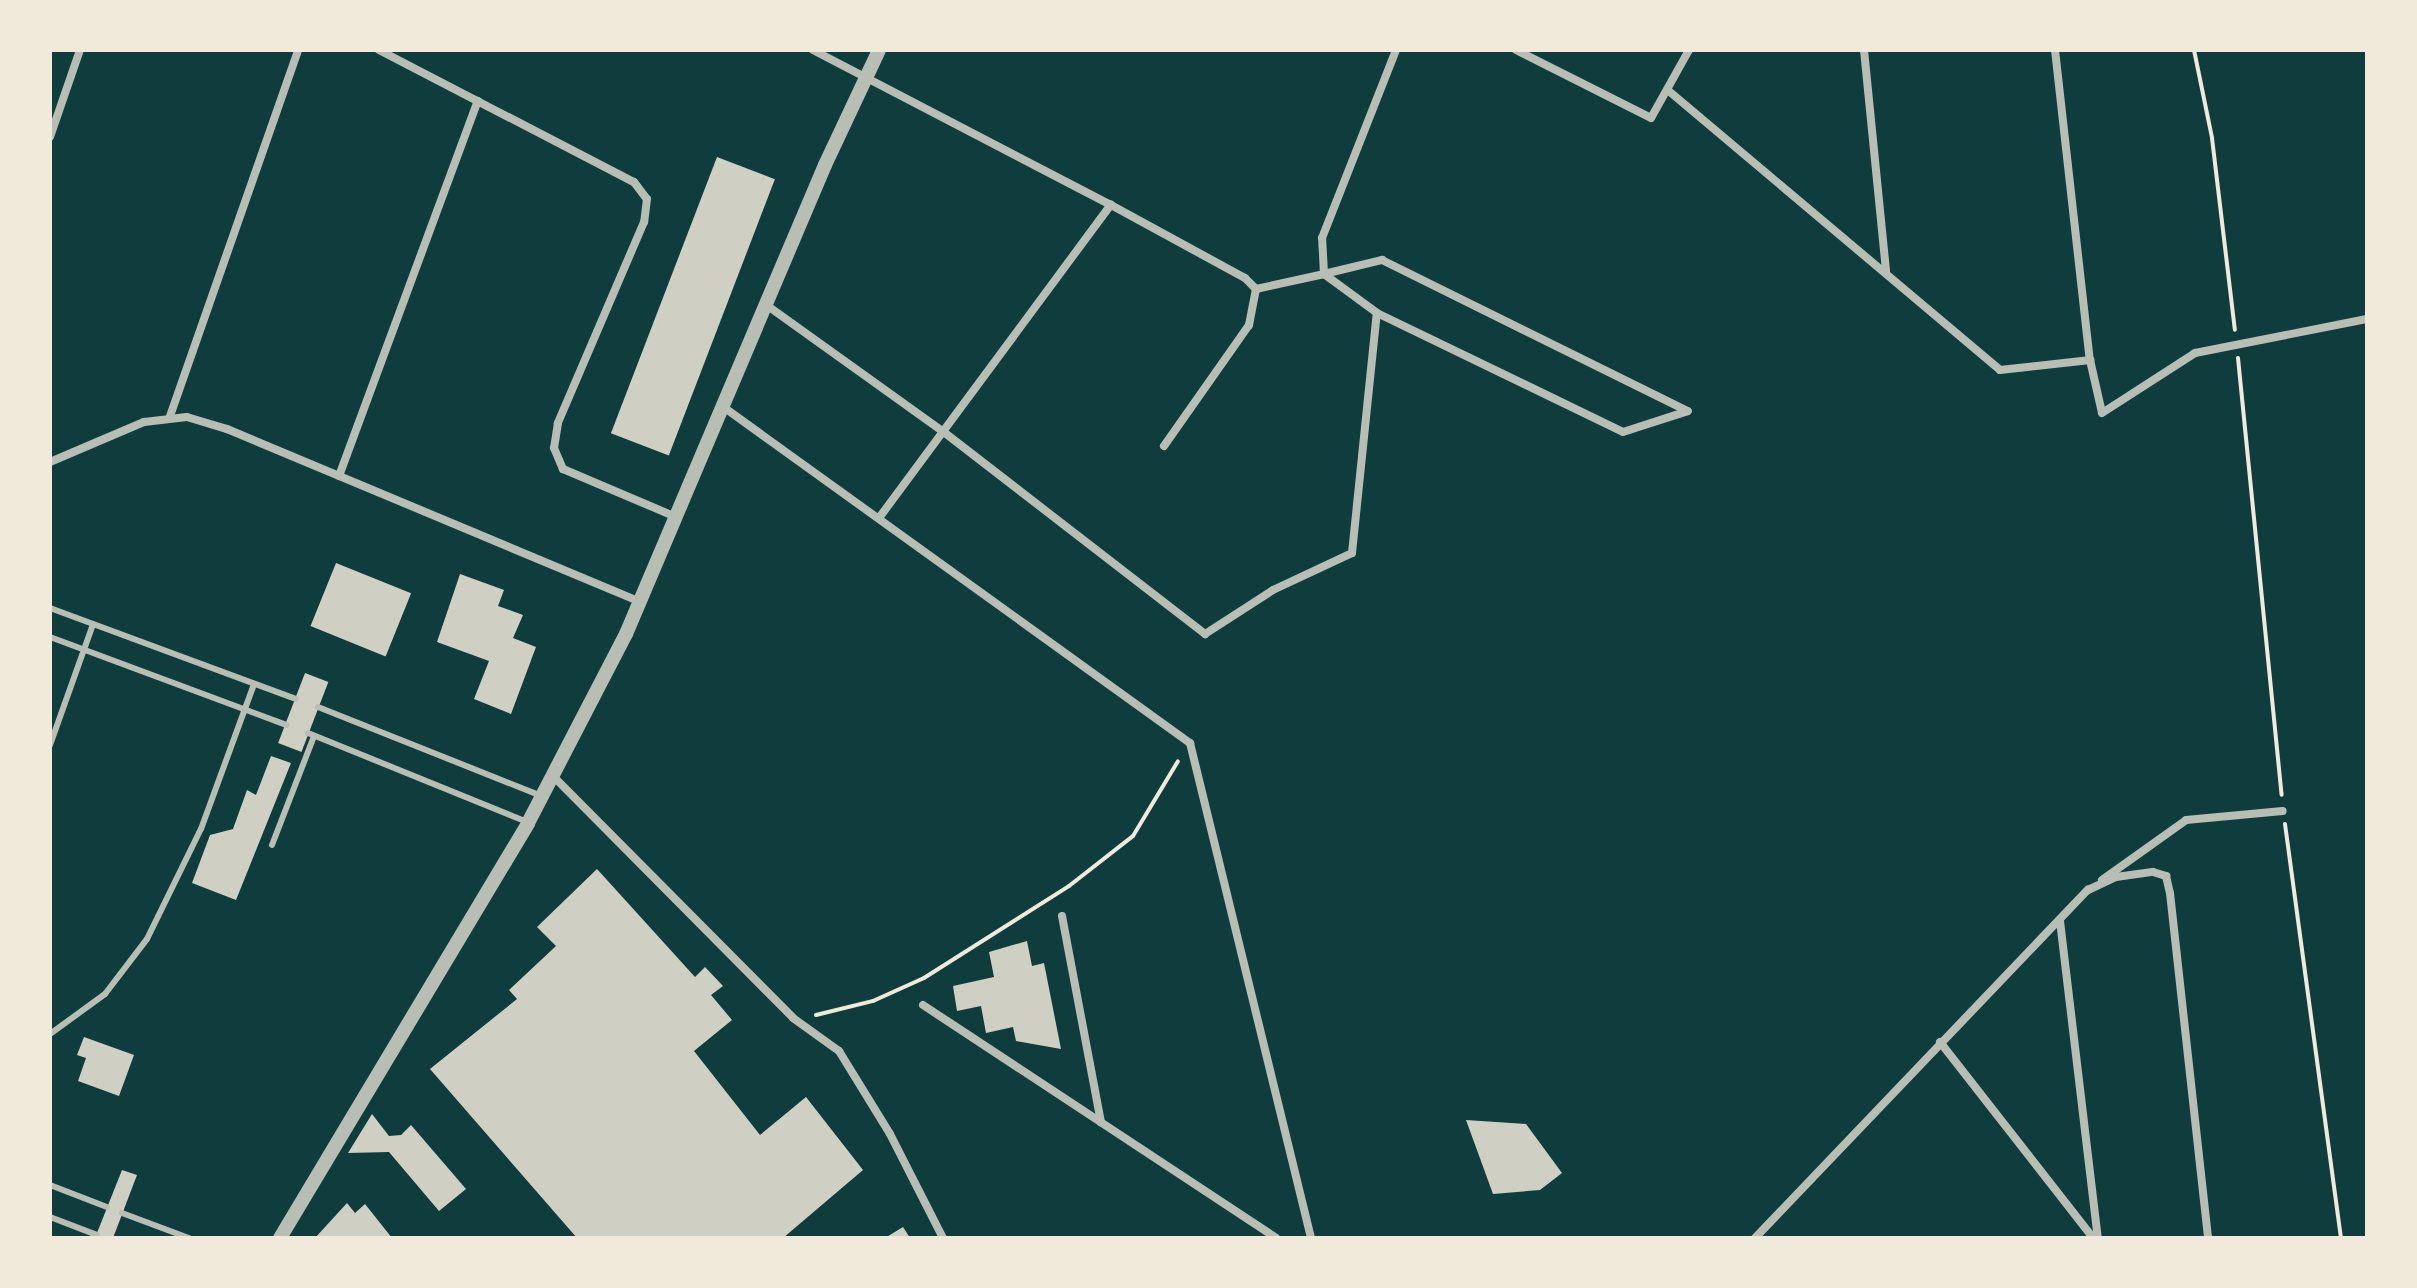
<!DOCTYPE html>
<html>
<head>
<meta charset="utf-8">
<style>
	body { margin:0 }
	#map { position:relative; width:2417px; height:1288px; overflow:hidden; background:#0f3d3e; font-family:Figtree,sans-serif }
	div>[style] { position:absolute }
	.building>* { inset:0; background:#cfcfc3; transform-origin:0 0 }
	.path>* { height:4px; margin:-2px; padding:0 2px; transform-origin:2px; border-radius:2px; background:#f1e9da }
	.service>* { height:6px; margin:-3px; padding:0 3px; transform-origin:3px; border-radius:3px; background:#b8beb3 }
	.minor>* { height:8px; margin:-4px; padding:0 4px; transform-origin:4px; border-radius:4px; background:#b8beb3 }
	.tertiary>* { height:14px; margin:-7px; padding:0 7px; transform-origin:7px; border-radius:7px; background:#b8beb3 }
	span { translate:-50% -50%; white-space:nowrap; text-align:center; line-height:1.15; -webkit-text-stroke:6px #f1e9da; paint-order:stroke }
	.frame { position:absolute; inset:0; border:52px solid #f1e9da; pointer-events:none }
</style>
</head>
<body>
<div id="map">
	<div class="building">
		<i style="left:717px;top:157px;width:62px;height:296px;rotate:21deg"></i>
		<i style="left:336px;top:563px;width:81px;height:68px;rotate:22deg"></i>
		<i style="clip-path:polygon(460px 574px,504px 590px,498px 606px,523px 615px,513px 638px,536px 647px,511px 714px,474px 699px,489px 661px,437px 642px)"></i>
		<i style="left:305px;top:673px;width:25px;height:75px;rotate:21deg"></i>
		<i style="clip-path:polygon(271px 756px,291px 763px,236px 900px,192px 883px,210px 835px,233px 829px,247px 790px,256px 795px)"></i>
		<i style="clip-path:polygon(597px 869px,695px 977px,705px 967px,723px 986px,711px 995px,732px 1020px,694px 1051px,760px 1135px,806px 1097px,863px 1170px,783px 1238px,577px 1238px,430px 1069px,517px 999px,509px 990px,556px 946px,537px 927px)"></i>
		<i style="clip-path:polygon(1027px 941px,1032px 966px,1044px 963px,1061px 1049px,1016px 1041px,1013px 1027px,986px 1033px,981px 1006px,957px 1011px,953px 986px,994px 977px,989px 952px)"></i>
		<i style="clip-path:polygon(84px 1037px,134px 1055px,119px 1096px,78px 1081px,86px 1058px,77px 1055px)"></i>
		<i style="clip-path:polygon(372px 1114px,389px 1136px,401px 1135px,411px 1125px,466px 1189px,439px 1211px,389px 1152px,348px 1153px)"></i>
		<i style="clip-path:polygon(1466px 1120px,1526px 1124px,1562px 1173px,1540px 1190px,1493px 1194px)"></i>
		<i style="clip-path:polygon(122px 1170px,137px 1175px,113px 1238px,95px 1238px)"></i>
		<i style="clip-path:polygon(347px 1203px,355px 1213px,365px 1204px,392px 1238px,315px 1238px)"></i>
		<i style="clip-path:polygon(903px 1227px,910px 1238px,885px 1238px)"></i>
	</div>
	<div class="path">
		<i style="left:2194px;top:50px;width:90px;rotate:78.4deg"></i>
		<i style="left:2212px;top:138px;width:193px;rotate:83.2deg"></i>
		<i style="left:2238px;top:358px;width:439px;rotate:84.3deg"></i>
		<i style="left:2285px;top:824px;width:418px;rotate:82.3deg"></i>
		<i style="left:816px;top:1015px;width:59px;rotate:-13.8deg"></i>
		<i style="left:873px;top:1001px;width:56px;rotate:-24.3deg"></i>
		<i style="left:924px;top:978px;width:172px;rotate:-32.4deg"></i>
		<i style="left:1069px;top:886px;width:81px;rotate:-38deg"></i>
		<i style="left:1133px;top:836px;width:87px;rotate:-59deg"></i>
	</div>
	<div class="service">
		<i style="left:50px;top:608px;width:262px;rotate:20.3deg"></i>
		<i style="left:50px;top:637px;width:252px;rotate:20.4deg"></i>
		<i style="left:318px;top:707px;width:241px;rotate:21.7deg"></i>
		<i style="left:308px;top:733px;width:236px;rotate:22.1deg"></i>
		<i style="left:50px;top:745px;width:128px;rotate:-70.4deg"></i>
		<i style="left:272px;top:845px;width:117px;rotate:-68.9deg"></i>
		<i style="left:50px;top:1034px;width:68px;rotate:-36deg"></i>
		<i style="left:105px;top:994px;width:69px;rotate:-52.6deg"></i>
		<i style="left:147px;top:939px;width:123px;rotate:-63.9deg"></i>
		<i style="left:201px;top:829px;width:154px;rotate:-69.9deg"></i>
		<i style="left:50px;top:1185px;width:61px;rotate:21.1deg"></i>
		<i style="left:122px;top:1213px;width:72px;rotate:20.5deg"></i>
		<i style="left:50px;top:1217px;width:50px;rotate:21deg"></i>
	</div>
	<div class="minor">
		<i style="left:379px;top:50px;width:287px;rotate:27.4deg"></i>
		<i style="left:634px;top:182px;width:21px;rotate:53deg"></i>
		<i style="left:647px;top:199px;width:23px;rotate:97deg"></i>
		<i style="left:644px;top:222px;width:219px;rotate:113.2deg"></i>
		<i style="left:558px;top:423px;width:25px;rotate:99deg"></i>
		<i style="left:554px;top:448px;width:23px;rotate:67deg"></i>
		<i style="left:563px;top:469px;width:123px;rotate:23deg"></i>
		<i style="left:813px;top:50px;width:336px;rotate:27.5deg"></i>
		<i style="left:1111px;top:205px;width:153px;rotate:28.6deg"></i>
		<i style="left:1245px;top:278px;width:16px;rotate:45deg"></i>
		<i style="left:1256px;top:289px;width:37px;rotate:101deg"></i>
		<i style="left:1249px;top:325px;width:148px;rotate:125.1deg"></i>
		<i style="left:1516px;top:50px;width:151px;rotate:26.7deg"></i>
		<i style="left:1651px;top:118px;width:78px;rotate:-60.8deg"></i>
		<i style="left:1864px;top:50px;width:222px;rotate:84.3deg"></i>
		<i style="left:2055px;top:50px;width:312px;rotate:83.6deg"></i>
		<i style="left:2090px;top:360px;width:54px;rotate:77.2deg"></i>
		<i style="left:2102px;top:413px;width:111px;rotate:-32.8deg"></i>
		<i style="left:2195px;top:353px;width:175px;rotate:-11.2deg"></i>
		<i style="left:1670px;top:92px;width:431px;rotate:40.1deg"></i>
		<i style="left:2000px;top:370px;width:91px;rotate:-6.3deg"></i>
		<i style="left:50px;top:137px;width:92px;rotate:-71deg"></i>
		<i style="left:1324px;top:274px;width:66px;rotate:36.3deg"></i>
		<i style="left:1377px;top:313px;width:273px;rotate:25.8deg"></i>
		<i style="left:1623px;top:432px;width:68px;rotate:-17.9deg"></i>
		<i style="left:1324px;top:274px;width:60px;rotate:-13.6deg"></i>
		<i style="left:1382px;top:260px;width:341px;rotate:26.3deg"></i>
		<i style="left:1256px;top:289px;width:70px;rotate:-12.4deg"></i>
		<i style="left:1324px;top:274px;width:36px;rotate:-93deg"></i>
		<i style="left:1322px;top:238px;width:202px;rotate:-68.5deg"></i>
		<i style="left:765px;top:304px;width:221px;rotate:35.6deg"></i>
		<i style="left:945px;top:433px;width:329px;rotate:37.7deg"></i>
		<i style="left:1205px;top:634px;width:81px;rotate:-32.9deg"></i>
		<i style="left:1273px;top:590px;width:87px;rotate:-25.1deg"></i>
		<i style="left:1352px;top:553px;width:241px;rotate:-84.1deg"></i>
		<i style="left:722px;top:406px;width:577px;rotate:35.76deg"></i>
		<i style="left:1190px;top:743px;width:510px;rotate:76.26deg"></i>
		<i style="left:169px;top:419px;width:391px;rotate:-70.7deg"></i>
		<i style="left:50px;top:462px;width:102px;rotate:-23.1deg"></i>
		<i style="left:144px;top:422px;width:43px;rotate:-6.6deg"></i>
		<i style="left:187px;top:417px;width:42px;rotate:16.7deg"></i>
		<i style="left:227px;top:429px;width:448px;rotate:22.7deg"></i>
		<i style="left:339px;top:476px;width:400px;rotate:-69.7deg"></i>
		<i style="left:879px;top:518px;width:390px;rotate:-53.5deg"></i>
		<i style="left:552px;top:775px;width:342px;rotate:45.2deg"></i>
		<i style="left:793px;top:1018px;width:57px;rotate:35.7deg"></i>
		<i style="left:839px;top:1051px;width:97px;rotate:58.4deg"></i>
		<i style="left:890px;top:1134px;width:117px;rotate:63deg"></i>
		<i style="left:2102px;top:880px;width:103px;rotate:-35.5deg"></i>
		<i style="left:2186px;top:820px;width:97px;rotate:-5.3deg"></i>
		<i style="left:1062px;top:916px;width:210px;rotate:79.3deg"></i>
		<i style="left:2060px;top:921px;width:319px;rotate:83.2deg"></i>
		<i style="left:923px;top:1005px;width:423px;rotate:33.4deg"></i>
		<i style="left:1940px;top:1042px;width:249px;rotate:52deg"></i>
		<i style="left:1755px;top:1238px;width:482px;rotate:-46.3deg"></i>
		<i style="left:2088px;top:890px;width:31px;rotate:-25deg"></i>
		<i style="left:2116px;top:877px;width:37px;rotate:-8deg"></i>
		<i style="left:2153px;top:872px;width:14px;rotate:17deg"></i>
		<i style="left:2166px;top:876px;width:17px;rotate:77deg"></i>
		<i style="left:2170px;top:893px;width:347px;rotate:83.7deg"></i>
	</div>
	<div class="tertiary">
		<i style="left:280px;top:1238px;width:483px;rotate:-59.1deg"></i>
		<i style="left:528px;top:823px;width:213px;rotate:-62.6deg"></i>
		<i style="left:626px;top:634px;width:509px;rotate:-67.01deg"></i>
		<i style="left:825px;top:165px;width:127px;rotate:-64.8deg"></i>
	</div>
	<div class="frame"></div>
</div>
</body>
</html>
